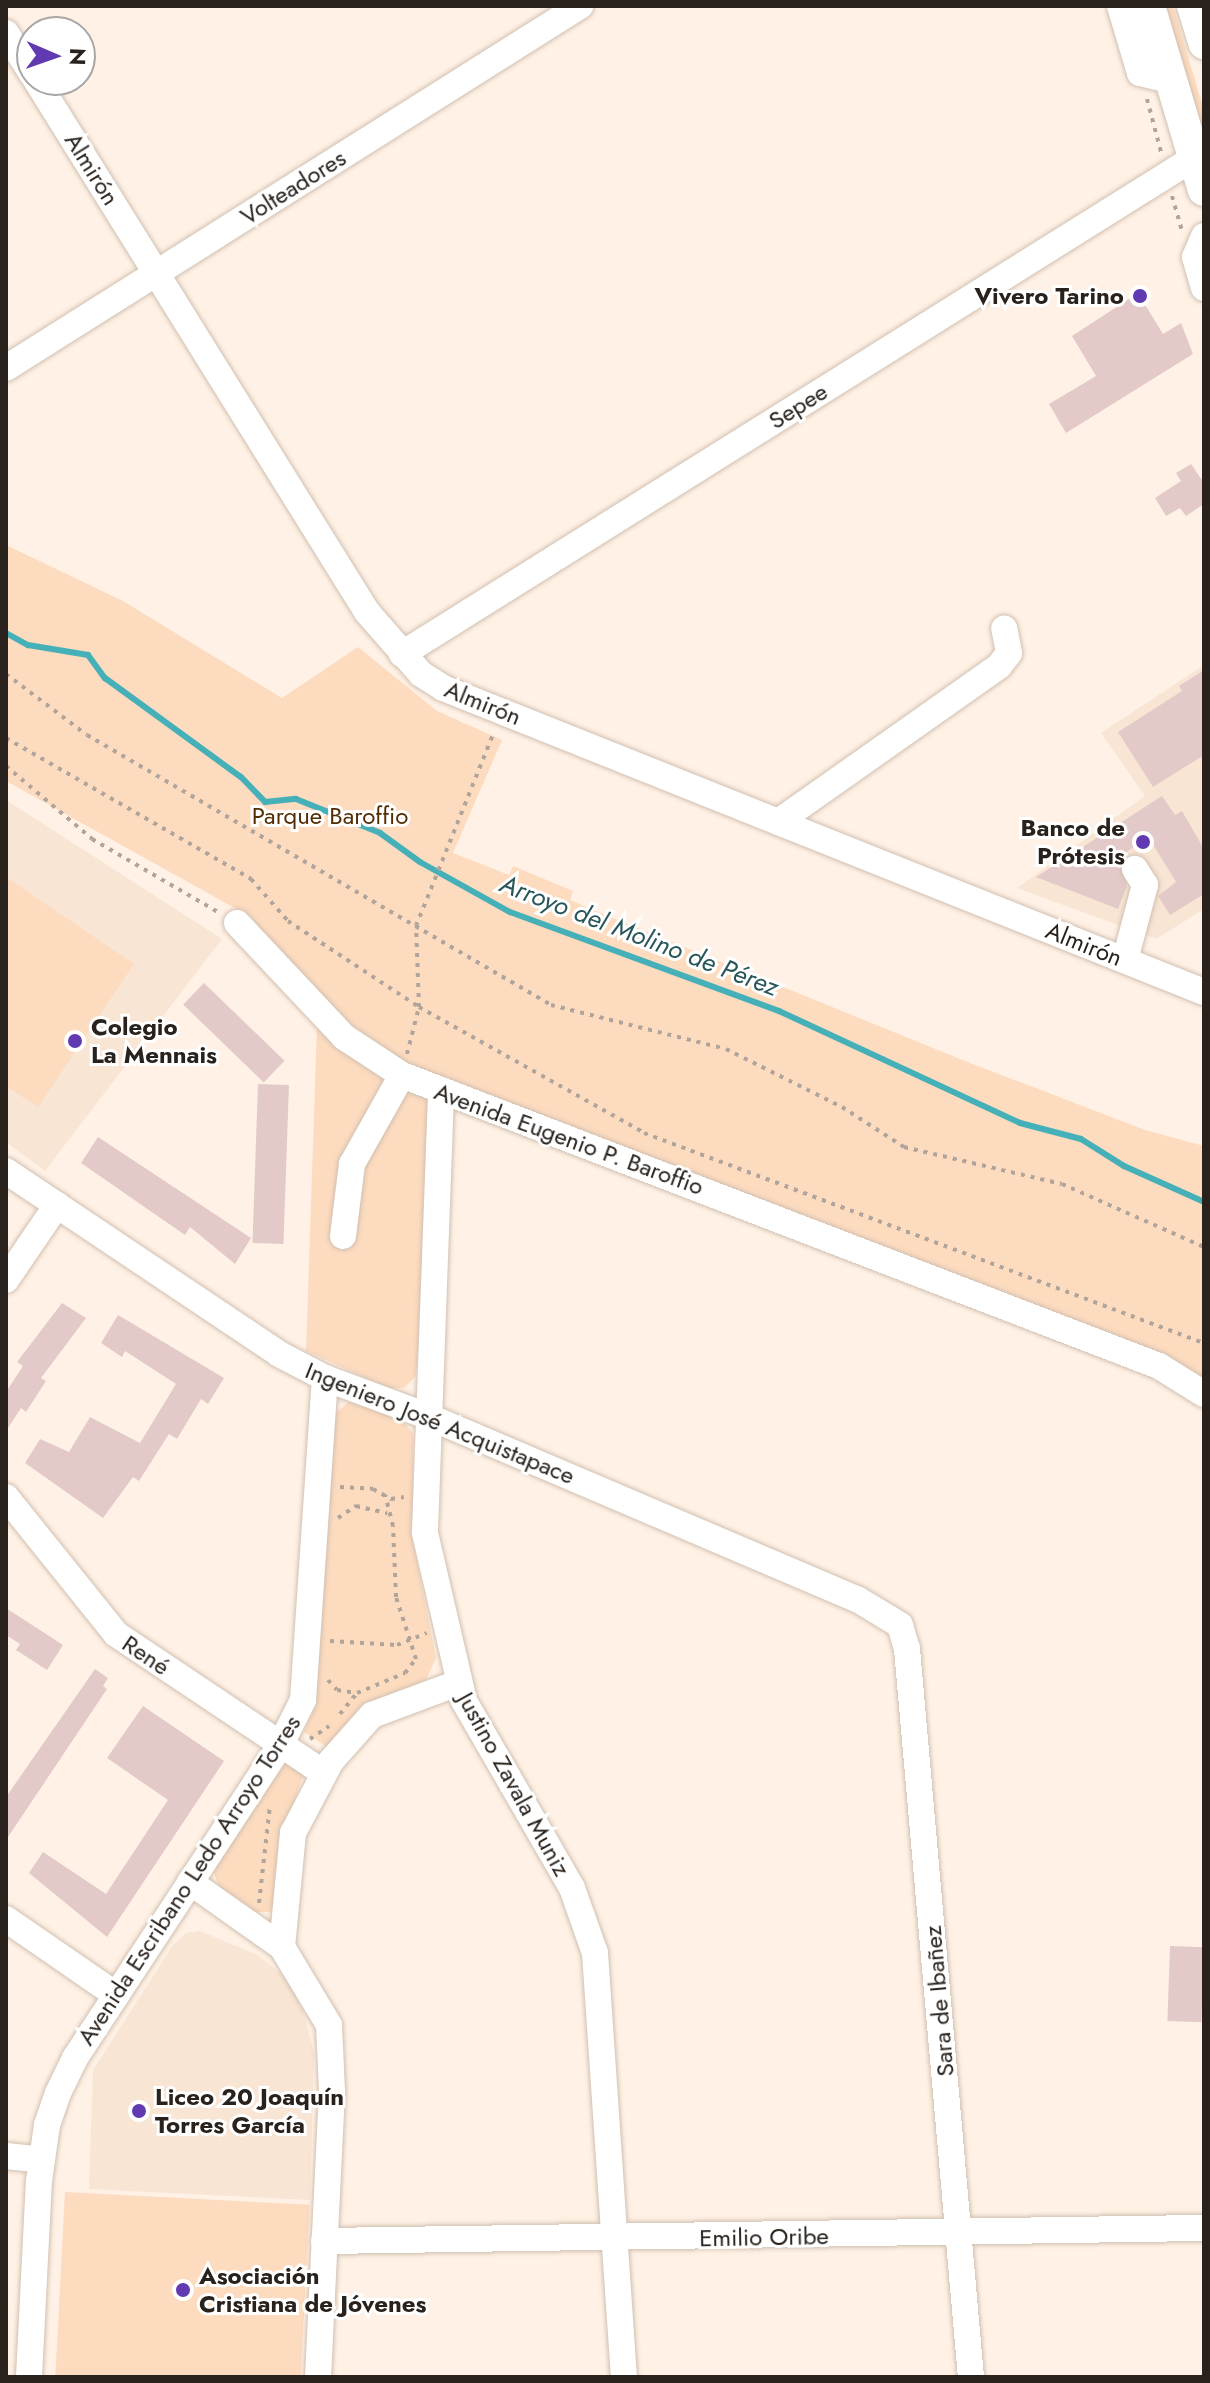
<!DOCTYPE html>
<html>
<head>
<meta charset="utf-8">
<style>
	body { margin:0 }
	#map { position:relative; width:1210px; height:2383px; overflow:hidden; background:#fff1e5; font-family:Jost,sans-serif }
	div>[style] { position:absolute }
	.built>* { inset:0; background:#f8e5d4 }
	.green>* { inset:0; background:#fddbbf; transform-origin:0 0 }
	.stream>* { height:6px; margin:-3px; padding:0 3px; transform-origin:3px; border-radius:3px; background:#46b0b8 }
	.building>* { inset:0; background:#e3cac9; transform-origin:0 0 }
	.path>* { height:4px; margin-top:-2px; transform-origin:0; background:repeating-linear-gradient(90deg,#b0a49b 0 4px,transparent 0 10px) }
	.roads { filter:drop-shadow(0 0 2px #d1c0b1) drop-shadow(0 0 2px #d1c0b1) }
	.minor>* { height:26px; margin:-13px; padding:0 13px; transform-origin:13px; border-radius:13px; background:#fff }
	.major>* { height:32px; margin:-16px; padding:0 16px; transform-origin:16px; border-radius:16px; background:#fff }
	.dots>* { width:22px; height:22px; translate:-50% -50%; box-sizing:border-box; border:4px solid #fff; border-radius:50% }
	span { translate:-50% -50%; white-space:nowrap; text-align:center; line-height:1.15; -webkit-text-stroke:6px #fff; paint-order:stroke }
	.street-label { font-size:24px; color:#28211c }
	.poi-label { font-size:24px; color:#28211c; font-weight:700 }
	.right { translate:-100% -50%; text-align:right }
	.left { translate:0 -50%; text-align:left }
	.park-label { font-size:24px; color:#532d02 }
	.water-label { font-size:26px; color:#28565a; font-style:italic }
	.frame { position:absolute; inset:0; border:8px solid #28211c; pointer-events:none }
	.north { position:absolute; left:16px; top:16px; width:80px; height:80px; box-sizing:border-box; background:#fff; border:2px solid #a9a6a4; border-radius:50%; rotate:92deg; font-size:22px; font-weight:700; line-height:32px; text-align:center; color:#28211c }
	.north::after { content:''; display:block; margin:auto; width:28px; height:36px; background:#6139b1; clip-path:polygon(50% 0,100% 100%,50% 72%,0 100%) }
</style>
</head>
<body>
<div id="map">
	<div class="built">
		<i style="clip-path:polygon(1204px 665px,1204px 909px,1156px 939px,1017px 888px,1145px 796px,1101px 733px)"></i>
		<i style="clip-path:polygon(6px 800px,222px 939px,45px 1171px,6px 1142px)"></i>
		<i style="clip-path:polygon(200px 1931px,258px 1955px,287px 1979px,303px 2011px,314px 2053px,310px 2200px,89px 2189px,93px 2070px,173px 1945px,186px 1933px)"></i>
	</div>
	<div class="green">
		<i style="clip-path:polygon(1165px 6px,1173px 6px,1204px 110px,1204px 136px)"></i>
		<i style="clip-path:polygon(6px 545px,123px 601px,282px 698px,358px 647px,437px 711px,502px 740px,453px 853px,509px 875px,513px 866px,573px 891px,570px 900px,586px 907px,970px 1063px,1145px 1130px,1204px 1146px,1204px 1380px,1153px 1351px,381px 1054px,334px 1018px,251px 917px,6px 781px)"></i>
		<i style="clip-path:polygon(6px 877px,134px 964px,38px 1107px,6px 1086px)"></i>
		<i style="clip-path:polygon(317px 1026px,431px 1101px,417px 1366px,415px 1377px,404px 1388px,388px 1388px,306px 1351px)"></i>
		<i style="clip-path:polygon(349px 1402px,400px 1418px,413px 1433px,413px 1542px,436px 1658px,426px 1680px,367px 1705px,329px 1748px,304px 1732px,316px 1704px,334px 1414px)"></i>
		<i style="clip-path:polygon(289px 1760px,304px 1773px,291px 1810px,276px 1904px,270px 1912px,254px 1912px,218px 1887px,213px 1868px,283px 1762px)"></i>
		<i style="left:65px;top:2192px;width:245px;height:185px;rotate:3deg"></i>
	</div>
	<div class="stream">
		<i style="left:6px;top:633px;width:25px;rotate:29deg"></i>
		<i style="left:28px;top:645px;width:61px;rotate:9.5deg"></i>
		<i style="left:88px;top:655px;width:29px;rotate:54deg"></i>
		<i style="left:105px;top:678px;width:168px;rotate:36.1deg"></i>
		<i style="left:241px;top:777px;width:35px;rotate:46deg"></i>
		<i style="left:265px;top:802px;width:31px;rotate:-6deg"></i>
		<i style="left:296px;top:799px;width:91px;rotate:22deg"></i>
		<i style="left:380px;top:833px;width:49px;rotate:35.9deg"></i>
		<i style="left:420px;top:862px;width:103px;rotate:29.1deg"></i>
		<i style="left:510px;top:912px;width:287px;rotate:20.2deg"></i>
		<i style="left:779px;top:1011px;width:266px;rotate:24.9deg"></i>
		<i style="left:1020px;top:1123px;width:63px;rotate:14.7deg"></i>
		<i style="left:1081px;top:1139px;width:51px;rotate:32.1deg"></i>
		<i style="left:1124px;top:1166px;width:88px;rotate:24.2deg"></i>
	</div>
	<div class="building">
		<i style="clip-path:polygon(1138px 293px,1163px 334px,1181px 323px,1193px 354px,1066px 433px,1049px 404px,1096px 376px,1072px 336px)"></i>
		<i style="clip-path:polygon(1191px 464px,1204px 483px,1204px 504px,1186px 516px,1180px 508px,1166px 516px,1155px 498px,1181px 481px,1176px 473px)"></i>
		<i style="clip-path:polygon(1204px 670px,1204px 755px,1153px 787px,1118px 732px,1182px 691px,1179px 686px)"></i>
		<i style="clip-path:polygon(1162px 796px,1175px 815px,1182px 811px,1204px 849px,1204px 894px,1170px 915px,1158px 896px,1176px 882px,1149px 838px,1118px 857px,1127px 886px,1118px 909px,1036px 877px)"></i>
		<i style="left:204px;top:983px;width:112px;height:30px;rotate:44deg"></i>
		<i style="left:258px;top:1084px;width:31px;height:159px;rotate:2deg"></i>
		<i style="clip-path:polygon(98px 1137px,251px 1238px,235px 1264px,190px 1227px,185px 1235px,81px 1163px)"></i>
		<i style="clip-path:polygon(62px 1303px,86px 1318px,41px 1378px,46px 1381px,26px 1412px,21px 1408px,6px 1431px,6px 1392px,23px 1366px,17px 1362px)"></i>
		<i style="clip-path:polygon(118px 1315px,224px 1378px,208px 1404px,201px 1399px,177px 1439px,169px 1434px,139px 1481px,133px 1477px,103px 1518px,25px 1463px,40px 1439px,69px 1452px,90px 1417px,140px 1443px,176px 1384px,125px 1351px,122px 1357px,101px 1343px)"></i>
		<i style="clip-path:polygon(6px 1608px,63px 1645px,47px 1670px,16px 1650px,20px 1644px,6px 1635px)"></i>
		<i style="clip-path:polygon(95px 1669px,108px 1678px,103px 1686px,107px 1689px,6px 1840px,6px 1797px)"></i>
		<i style="clip-path:polygon(143px 1706px,224px 1761px,107px 1937px,29px 1873px,43px 1852px,106px 1894px,168px 1800px,107px 1758px)"></i>
		<i style="left:1170px;top:1946px;width:34px;height:75px;rotate:2deg"></i>
	</div>
	<div class="path">
		<i style="left:1147px;top:99px;width:55px;rotate:75.2deg"></i>
		<i style="left:1172px;top:196px;width:35px;rotate:74deg"></i>
		<i style="left:6px;top:674px;width:101px;rotate:37deg"></i>
		<i style="left:87px;top:735px;width:537px;rotate:30.19deg"></i>
		<i style="left:551px;top:1005px;width:180px;rotate:14.1deg"></i>
		<i style="left:726px;top:1049px;width:130px;rotate:26.6deg"></i>
		<i style="left:842px;top:1107px;width:74px;rotate:32.8deg"></i>
		<i style="left:904px;top:1147px;width:162px;rotate:13.2deg"></i>
		<i style="left:1062px;top:1184px;width:155px;rotate:23.9deg"></i>
		<i style="left:6px;top:738px;width:283px;rotate:29.9deg"></i>
		<i style="left:251px;top:879px;width:56px;rotate:48.6deg"></i>
		<i style="left:288px;top:921px;width:157px;rotate:33.3deg"></i>
		<i style="left:419px;top:1007px;width:258px;rotate:29.2deg"></i>
		<i style="left:644px;top:1133px;width:598px;rotate:20.56deg"></i>
		<i style="left:6px;top:766px;width:113px;rotate:40.3deg"></i>
		<i style="left:92px;top:839px;width:146px;rotate:30.1deg"></i>
		<i style="left:407px;top:1054px;width:49px;rotate:-75.7deg"></i>
		<i style="left:419px;top:1007px;width:81px;rotate:-92.1deg"></i>
		<i style="left:416px;top:926px;width:209px;rotate:-68.1deg"></i>
		<i style="left:340px;top:1487px;width:33px;rotate:3deg"></i>
		<i style="left:373px;top:1489px;width:21px;rotate:29deg"></i>
		<i style="left:391px;top:1499px;width:13px;rotate:-9deg"></i>
		<i style="left:338px;top:1518px;width:22px;rotate:-34deg"></i>
		<i style="left:356px;top:1506px;width:32px;rotate:13deg"></i>
		<i style="left:330px;top:1641px;width:67px;rotate:3.4deg"></i>
		<i style="left:397px;top:1645px;width:32px;rotate:-22deg"></i>
		<i style="left:328px;top:1680px;width:13px;rotate:48deg"></i>
		<i style="left:337px;top:1690px;width:20px;rotate:9deg"></i>
		<i style="left:340px;top:1714px;width:27px;rotate:-51deg"></i>
		<i style="left:357px;top:1693px;width:52px;rotate:-22.6deg"></i>
		<i style="left:405px;top:1673px;width:18px;rotate:-52deg"></i>
		<i style="left:416px;top:1659px;width:65px;rotate:-107.9deg"></i>
		<i style="left:396px;top:1597px;width:71px;rotate:-92.4deg"></i>
		<i style="left:393px;top:1526px;width:32px;rotate:-104deg"></i>
		<i style="left:310px;top:1739px;width:23px;rotate:-34deg"></i>
		<i style="left:259px;top:1903px;width:99px;rotate:-83.6deg"></i>
	</div>
	<div class="roads">
		<div class="minor">
			<i style="left:1120px;top:6px;width:70px;rotate:73.4deg"></i>
			<i style="left:1140px;top:73px;width:31px;rotate:13deg"></i>
			<i style="left:6px;top:33px;width:49px;rotate:57.6deg"></i>
			<i style="left:36px;top:80px;width:627px;rotate:58.11deg"></i>
			<i style="left:367px;top:612px;width:82px;rotate:48.9deg"></i>
			<i style="left:421px;top:674px;width:26px;rotate:32deg"></i>
			<i style="left:443px;top:688px;width:819px;rotate:21.78deg"></i>
			<i style="left:1204px;top:236px;width:23px;rotate:113deg"></i>
			<i style="left:1195px;top:257px;width:32px;rotate:74deg"></i>
			<i style="left:6px;top:368px;width:679px;rotate:-32.24deg"></i>
			<i style="left:402px;top:654px;width:934px;rotate:-32.06deg"></i>
			<i style="left:778px;top:822px;width:271px;rotate:-35.2deg"></i>
			<i style="left:999px;top:666px;width:16px;rotate:-52deg"></i>
			<i style="left:1009px;top:653px;width:25px;rotate:-101deg"></i>
			<i style="left:237px;top:923px;width:156px;rotate:46.8deg"></i>
			<i style="left:344px;top:1037px;width:69px;rotate:33.2deg"></i>
			<i style="left:402px;top:1075px;width:811px;rotate:21.03deg"></i>
			<i style="left:1159px;top:1366px;width:53px;rotate:31.9deg"></i>
			<i style="left:1125px;top:960px;width:78px;rotate:-75.1deg"></i>
			<i style="left:1145px;top:885px;width:19px;rotate:-122deg"></i>
			<i style="left:441px;top:1094px;width:439px;rotate:92.1deg"></i>
			<i style="left:425px;top:1533px;width:172px;rotate:76.9deg"></i>
			<i style="left:464px;top:1701px;width:216px;rotate:60deg"></i>
			<i style="left:572px;top:1888px;width:69px;rotate:70.5deg"></i>
			<i style="left:595px;top:1953px;width:425px;rotate:86.1deg"></i>
			<i style="left:6px;top:1171px;width:329px;rotate:33.8deg"></i>
			<i style="left:279px;top:1354px;width:52px;rotate:27.6deg"></i>
			<i style="left:325px;top:1378px;width:109px;rotate:20.4deg"></i>
			<i style="left:427px;top:1416px;width:467px;rotate:23.1deg"></i>
			<i style="left:857px;top:1599px;width:50px;rotate:31.2deg"></i>
			<i style="left:900px;top:1625px;width:25px;rotate:74deg"></i>
			<i style="left:907px;top:1649px;width:731px;rotate:84.98deg"></i>
			<i style="left:343px;top:1236px;width:73px;rotate:-82.9deg"></i>
			<i style="left:352px;top:1164px;width:102px;rotate:-60.7deg"></i>
			<i style="left:6px;top:1280px;width:91px;rotate:-55.8deg"></i>
			<i style="left:6px;top:1497px;width:176px;rotate:51.2deg"></i>
			<i style="left:116px;top:1634px;width:250px;rotate:33.8deg"></i>
			<i style="left:190px;top:1882px;width:113px;rotate:35.2deg"></i>
			<i style="left:282px;top:1947px;width:91px;rotate:58.9deg"></i>
			<i style="left:329px;top:2025px;width:66px;rotate:87.4deg"></i>
			<i style="left:332px;top:2091px;width:286px;rotate:92.8deg"></i>
			<i style="left:6px;top:1919px;width:134px;rotate:34.6deg"></i>
			<i style="left:282px;top:1947px;width:115px;rotate:-84.5deg"></i>
			<i style="left:293px;top:1833px;width:81px;rotate:-62.2deg"></i>
			<i style="left:331px;top:1761px;width:62px;rotate:-48.3deg"></i>
			<i style="left:372px;top:1715px;width:92px;rotate:-20.4deg"></i>
			<i style="left:6px;top:2156px;width:36px;rotate:6deg"></i>
			<i style="left:324px;top:2241px;width:880px;rotate:-0.85deg"></i>
			<i style="left:29px;top:2377px;width:196px;rotate:-87.1deg"></i>
			<i style="left:39px;top:2181px;width:57px;rotate:-81.9deg"></i>
			<i style="left:47px;top:2125px;width:34px;rotate:-71deg"></i>
			<i style="left:58px;top:2093px;width:39px;rotate:-64deg"></i>
			<i style="left:75px;top:2058px;width:376px;rotate:-56.7deg"></i>
			<i style="left:281px;top:1744px;width:49px;rotate:-63.4deg"></i>
			<i style="left:303px;top:1700px;width:323px;rotate:-86.1deg"></i>
		</div>
		<div class="major">
			<i style="left:1149px;top:6px;width:192px;rotate:73.4deg"></i>
			<i style="left:1193px;top:6px;width:39px;rotate:73deg"></i>
		</div>
	</div>
	<div class="dots">
		<i style="left:1140px;top:296px;background:#6139b1"></i>
		<i style="left:1143px;top:842px;background:#6139b1"></i>
		<i style="left:75px;top:1041px;background:#6139b1"></i>
		<i style="left:139px;top:2111px;background:#6139b1"></i>
		<i style="left:183px;top:2290px;background:#6139b1"></i>
	</div>
	<div class="street-label">
		<span style="left:92px;top:169px;rotate:58deg">Almirón</span>
		<span style="left:293px;top:187px;rotate:-32deg">Volteadores</span>
		<span style="left:798px;top:406px;rotate:-32deg">Sepee</span>
		<span style="left:483px;top:703px;rotate:22deg">Almirón</span>
		<span style="left:1084px;top:944px;rotate:22deg">Almirón</span>
		<span style="left:569px;top:1139px;rotate:20deg">Avenida Eugenio P. Baroffio</span>
		<span style="left:440px;top:1423px;rotate:22deg">Ingeniero José Acquistapace</span>
		<span style="left:146px;top:1655px;rotate:34deg">René</span>
		<span style="left:514px;top:1784px;rotate:61deg">Justino Zavala Muniz</span>
		<span style="left:189px;top:1880px;rotate:-57deg">Avenida Escribano Ledo Arroyo Torres</span>
		<span style="left:939px;top:2001px;rotate:-95deg">Sara de Ibañez</span>
		<span style="left:764px;top:2237px;rotate:-1deg">Emilio Oribe</span>
	</div>
	<div class="poi-label">
		<span class="right" style="left:1124px;top:296px">Vivero Tarino</span>
		<span class="right" style="left:1125px;top:842px">Banco de<br>Prótesis</span>
		<span class="left" style="left:91px;top:1041px">Colegio<br>La Mennais</span>
		<span class="left" style="left:155px;top:2111px">Liceo 20 Joaquín<br>Torres García</span>
		<span class="left" style="left:199px;top:2290px">Asociación<br>Cristiana de Jóvenes</span>
	</div>
	<div class="park-label">
		<span style="left:330px;top:816px">Parque Baroffio</span>
	</div>
	<div class="water-label">
		<span style="left:639px;top:936px;rotate:21deg">Arroyo del Molino de Pérez</span>
	</div>
	<div class="frame"></div>
	<div class="north">N</div>
</div>
</body>
</html>
